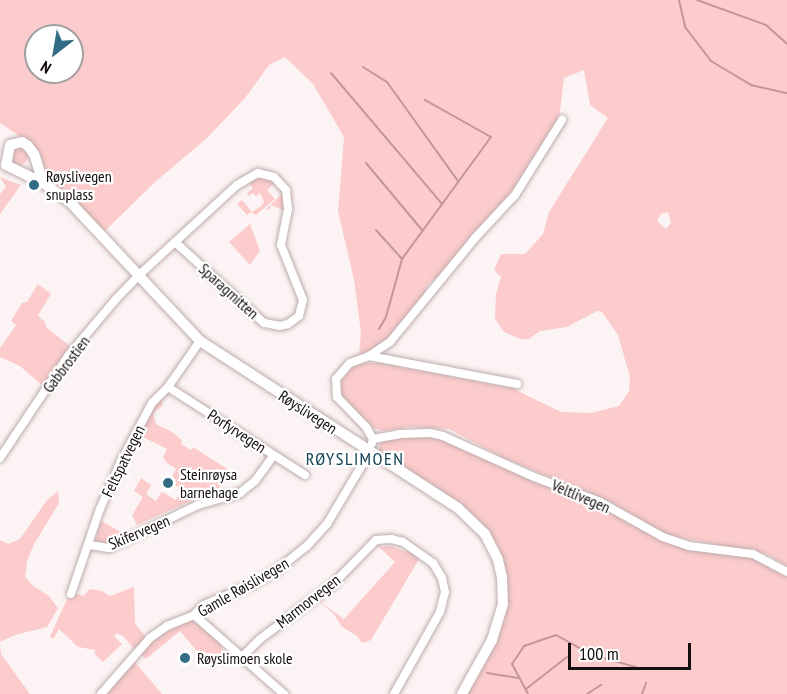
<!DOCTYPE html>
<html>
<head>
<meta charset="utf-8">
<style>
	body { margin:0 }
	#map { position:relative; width:787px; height:694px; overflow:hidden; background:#fcf4f4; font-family:"PT Sans Narrow",sans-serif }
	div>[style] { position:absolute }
	.green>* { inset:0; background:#fccbcc }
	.round { border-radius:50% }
	.stream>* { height:2px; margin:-1px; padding:0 1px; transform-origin:1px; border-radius:1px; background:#c59698 }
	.roads { filter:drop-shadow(0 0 2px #bfacac) drop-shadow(0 0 2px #bfacac) }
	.minor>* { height:8px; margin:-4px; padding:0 4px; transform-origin:4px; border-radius:4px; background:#fff }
	.tertiary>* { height:10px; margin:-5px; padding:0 5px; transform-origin:5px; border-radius:5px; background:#fff }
	.dots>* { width:16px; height:16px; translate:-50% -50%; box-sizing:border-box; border:3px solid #fff; border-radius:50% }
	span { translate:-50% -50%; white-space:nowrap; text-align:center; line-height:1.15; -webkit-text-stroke:4.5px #fff; paint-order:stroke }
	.poi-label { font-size:16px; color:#150e0e }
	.left { translate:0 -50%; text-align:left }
	.street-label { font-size:16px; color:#150e0e }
	.neighbourhood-label { font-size:18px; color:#104255; letter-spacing:1.5px }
	.north { position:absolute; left:24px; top:24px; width:60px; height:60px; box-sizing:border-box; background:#fff; border:2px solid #a19f9f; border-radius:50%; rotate:211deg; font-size:16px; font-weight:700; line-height:24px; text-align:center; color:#150e0e }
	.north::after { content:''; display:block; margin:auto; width:21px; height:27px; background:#326d85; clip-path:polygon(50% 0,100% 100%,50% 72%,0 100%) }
	.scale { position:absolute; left:568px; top:643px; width:123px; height:27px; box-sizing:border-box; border:3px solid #150e0e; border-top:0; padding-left:8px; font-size:18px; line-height:21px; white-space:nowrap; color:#150e0e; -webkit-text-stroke:4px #fff; paint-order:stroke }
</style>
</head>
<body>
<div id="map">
	<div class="green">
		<i style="clip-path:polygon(evenodd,0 0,787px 0,787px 566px,767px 554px,666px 535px,609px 501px,506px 459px,449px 429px,408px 427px,383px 431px,374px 428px,346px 403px,341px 394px,341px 383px,350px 368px,364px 363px,378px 363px,512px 388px,561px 412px,591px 413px,619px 406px,629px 391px,630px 377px,618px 335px,602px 312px,597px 311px,567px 327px,540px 331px,529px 339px,521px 339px,504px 332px,495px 319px,496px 294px,501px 277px,494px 270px,501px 254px,525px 254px,543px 234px,549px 212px,608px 118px,590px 105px,584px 70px,564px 78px,559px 120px,520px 184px,438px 277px,428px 284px,423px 297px,385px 342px,371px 353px,359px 355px,361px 332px,354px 280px,338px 211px,344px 137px,313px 84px,285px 57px,269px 65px,245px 98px,207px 138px,155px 182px,105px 231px,48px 179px,41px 157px,30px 143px,0 123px,0 0,36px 36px,72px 36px,72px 72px,36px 72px,36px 36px,0 0,668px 212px,671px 223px,666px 229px,657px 221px,661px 214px,668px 212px)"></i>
		<i class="round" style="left:10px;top:147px;width:18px;height:18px"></i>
		<i style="clip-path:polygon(258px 175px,269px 176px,284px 191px,285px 211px,271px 205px,269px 210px,266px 209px,282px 194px,275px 183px,267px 190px,275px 199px,256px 215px,251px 212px,247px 215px,237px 204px,242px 200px,252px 212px,261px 206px,264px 202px,260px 193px,256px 196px,253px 193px,249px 196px,247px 193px,253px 188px,248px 182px,236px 190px)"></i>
		<i style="clip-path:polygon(0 177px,21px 185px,0 214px,0 194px,6px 187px)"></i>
		<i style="clip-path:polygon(250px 224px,260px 251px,250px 265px,229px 242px)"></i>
		<i style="clip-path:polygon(38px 284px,51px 294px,38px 315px,43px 321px,44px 319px,46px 327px,71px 347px,45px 388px,20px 366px,0 357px,0 348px,16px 325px,11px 321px,22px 303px,27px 302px)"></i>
		<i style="clip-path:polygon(161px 399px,163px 405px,153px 413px,156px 424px,174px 433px,182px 441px,181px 444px,191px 450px,193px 447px,235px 474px,216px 490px,220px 493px,186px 503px,137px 525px,132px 515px,143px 497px,134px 491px,141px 478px,151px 485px,146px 494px,156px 501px,162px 492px,176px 500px,182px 490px,169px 481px,176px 469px,166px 462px,163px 457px,167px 449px,141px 436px,134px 445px,152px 407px)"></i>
		<i style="clip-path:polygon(416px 435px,442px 438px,611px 511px,657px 538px,751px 557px,787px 575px,787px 694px,467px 694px,505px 614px,498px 549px,489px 533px,379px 453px,379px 445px,383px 441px)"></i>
		<i style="clip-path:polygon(58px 491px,59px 503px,34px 544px,27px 561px,25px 577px,32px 585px,49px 596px,58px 608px,47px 627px,15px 635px,0 642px,0 540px,8px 544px,20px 539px,47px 500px)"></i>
		<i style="clip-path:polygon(101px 521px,123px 533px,125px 536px,110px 544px,99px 543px,96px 538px)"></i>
		<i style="clip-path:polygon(391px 546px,406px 552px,408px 549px,418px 557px,418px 561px,371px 640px,362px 643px,357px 636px,342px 627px,333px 613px,318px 601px,324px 598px,320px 602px,344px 619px,395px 562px,379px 547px)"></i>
		<i style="clip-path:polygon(134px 587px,135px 623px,147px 639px,136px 651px,123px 636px,117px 633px,114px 636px,122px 644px,103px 662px,94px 653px,96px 650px,78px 647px,59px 629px,53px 639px,50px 637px,67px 599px,75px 593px,83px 596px,90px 589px,102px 591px,110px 596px)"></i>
		<i style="clip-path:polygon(190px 620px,201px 625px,219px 641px,222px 649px,229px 655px,228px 658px,196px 650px,180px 631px,146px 659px,142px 655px,142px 650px,165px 630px)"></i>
		<i style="clip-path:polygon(0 646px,1px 654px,30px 694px,0 694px)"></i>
		<i style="clip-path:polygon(198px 652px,218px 658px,224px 660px,213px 670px)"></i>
		<i style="clip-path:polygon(134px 661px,162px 694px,104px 694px)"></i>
	</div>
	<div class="stream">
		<i style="left:679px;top:0;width:28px;rotate:77deg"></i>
		<i style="left:685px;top:27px;width:43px;rotate:52.6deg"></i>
		<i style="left:711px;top:61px;width:47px;rotate:31deg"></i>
		<i style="left:751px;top:85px;width:37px;rotate:13deg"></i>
		<i style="left:697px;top:0;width:73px;rotate:19.9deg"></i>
		<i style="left:766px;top:25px;width:28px;rotate:42deg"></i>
		<i style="left:363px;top:67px;width:28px;rotate:32deg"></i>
		<i style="left:387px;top:82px;width:122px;rotate:54.4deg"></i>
		<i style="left:331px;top:73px;width:172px;rotate:49.7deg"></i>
		<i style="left:366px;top:163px;width:87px;rotate:50.1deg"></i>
		<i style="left:376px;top:230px;width:39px;rotate:48deg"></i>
		<i style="left:379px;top:329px;width:14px;rotate:-60deg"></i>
		<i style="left:386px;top:317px;width:60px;rotate:-74.6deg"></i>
		<i style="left:402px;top:259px;width:151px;rotate:-53.9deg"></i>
		<i style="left:491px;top:137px;width:76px;rotate:-150.7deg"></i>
		<i style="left:487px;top:673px;width:32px;rotate:9deg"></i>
		<i style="left:526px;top:689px;width:52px;rotate:-38deg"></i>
		<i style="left:528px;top:694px;width:34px;rotate:-118deg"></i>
		<i style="left:512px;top:664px;width:22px;rotate:-56deg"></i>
		<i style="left:524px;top:646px;width:34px;rotate:-19deg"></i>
		<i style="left:556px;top:635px;width:41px;rotate:29.1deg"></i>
		<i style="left:592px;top:655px;width:46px;rotate:15.3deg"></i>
		<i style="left:587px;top:694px;width:17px;rotate:-33deg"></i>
		<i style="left:642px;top:694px;width:12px;rotate:-70deg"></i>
	</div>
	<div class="roads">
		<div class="minor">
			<i style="left:369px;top:356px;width:151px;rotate:10.7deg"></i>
			<i style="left:168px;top:387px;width:163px;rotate:32.7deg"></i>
			<i style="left:373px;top:439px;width:27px;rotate:-10deg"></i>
			<i style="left:400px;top:434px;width:30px;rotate:-2deg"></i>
			<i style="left:430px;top:433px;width:13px;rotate:13deg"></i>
			<i style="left:443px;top:436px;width:100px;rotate:24.3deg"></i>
			<i style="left:534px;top:477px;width:71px;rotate:20.7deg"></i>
			<i style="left:600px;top:502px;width:72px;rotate:29.1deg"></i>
			<i style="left:663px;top:537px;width:28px;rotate:19deg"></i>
			<i style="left:689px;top:546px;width:64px;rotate:7.1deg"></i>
			<i style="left:753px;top:554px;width:38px;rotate:28deg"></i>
			<i style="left:372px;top:443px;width:4px;rotate:-76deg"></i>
			<i style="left:373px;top:439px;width:14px;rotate:-120deg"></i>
			<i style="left:366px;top:427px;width:42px;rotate:-134deg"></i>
			<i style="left:337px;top:397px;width:18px;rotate:-93deg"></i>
			<i style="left:336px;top:379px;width:21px;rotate:-49deg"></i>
			<i style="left:350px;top:363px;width:20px;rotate:-20deg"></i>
			<i style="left:369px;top:356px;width:25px;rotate:-34deg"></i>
			<i style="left:390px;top:342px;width:134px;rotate:-50.7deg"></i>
			<i style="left:475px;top:238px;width:59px;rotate:-47.1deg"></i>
			<i style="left:515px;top:195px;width:89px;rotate:-57.9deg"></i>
			<i style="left:0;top:458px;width:123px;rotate:-56.3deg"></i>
			<i style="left:68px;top:356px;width:75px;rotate:-49.9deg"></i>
			<i style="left:116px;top:299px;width:32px;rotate:-46deg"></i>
			<i style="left:138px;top:276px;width:50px;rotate:-42.6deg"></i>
			<i style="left:175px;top:242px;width:84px;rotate:-42.6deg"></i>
			<i style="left:237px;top:185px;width:24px;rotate:-30deg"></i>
			<i style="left:258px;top:173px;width:16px;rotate:14deg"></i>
			<i style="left:274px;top:177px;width:18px;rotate:47deg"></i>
			<i style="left:286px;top:190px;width:19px;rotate:84deg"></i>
			<i style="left:288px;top:209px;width:37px;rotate:101deg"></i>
			<i style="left:281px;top:245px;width:59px;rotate:68.2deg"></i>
			<i style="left:303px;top:300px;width:16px;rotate:104deg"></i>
			<i style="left:299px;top:316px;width:14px;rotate:144deg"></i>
			<i style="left:288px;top:324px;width:8px;rotate:166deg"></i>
			<i style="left:280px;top:326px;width:16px;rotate:-169deg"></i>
			<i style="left:264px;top:323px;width:120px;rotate:-137.7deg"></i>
			<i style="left:90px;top:545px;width:19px;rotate:9deg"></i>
			<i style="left:109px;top:548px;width:99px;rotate:-25.8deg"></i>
			<i style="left:198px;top:505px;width:44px;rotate:-15.9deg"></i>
			<i style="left:240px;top:493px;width:19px;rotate:-39deg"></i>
			<i style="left:255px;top:481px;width:32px;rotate:-54deg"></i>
			<i style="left:71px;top:594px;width:90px;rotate:-71.2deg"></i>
			<i style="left:100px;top:509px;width:52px;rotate:-66.4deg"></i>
			<i style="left:121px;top:461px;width:66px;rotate:-61.9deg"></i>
			<i style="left:152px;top:403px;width:23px;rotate:-45deg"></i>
			<i style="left:168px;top:387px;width:56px;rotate:-55.2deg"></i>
			<i style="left:194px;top:615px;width:120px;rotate:41.3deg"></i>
			<i style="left:242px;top:657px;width:25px;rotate:-45deg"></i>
			<i style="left:260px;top:639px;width:89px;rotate:-36.7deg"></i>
			<i style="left:331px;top:586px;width:64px;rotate:-45.6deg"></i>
			<i style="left:376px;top:540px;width:15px;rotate:-4deg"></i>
			<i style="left:391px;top:539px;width:12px;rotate:14deg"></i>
			<i style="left:403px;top:542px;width:37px;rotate:35deg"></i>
			<i style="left:433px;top:563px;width:17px;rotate:59deg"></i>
			<i style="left:442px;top:578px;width:14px;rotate:78deg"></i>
			<i style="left:445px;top:592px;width:21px;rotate:104deg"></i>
			<i style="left:440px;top:612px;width:94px;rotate:119.3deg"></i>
			<i style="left:101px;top:694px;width:74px;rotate:-48.8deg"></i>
			<i style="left:150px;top:638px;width:21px;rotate:-35deg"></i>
			<i style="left:167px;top:626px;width:29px;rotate:-22deg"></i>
			<i style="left:194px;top:615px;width:14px;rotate:-45deg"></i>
			<i style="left:204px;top:605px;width:53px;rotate:-23.2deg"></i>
			<i style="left:253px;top:584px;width:28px;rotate:-30deg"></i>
			<i style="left:277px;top:570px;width:38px;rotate:-39deg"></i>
			<i style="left:307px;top:546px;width:30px;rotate:-48deg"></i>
			<i style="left:327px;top:524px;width:74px;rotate:-59.3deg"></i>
		</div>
		<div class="tertiary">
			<i style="left:43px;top:183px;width:30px;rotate:-107deg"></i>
			<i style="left:34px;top:154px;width:10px;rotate:-127deg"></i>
			<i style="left:28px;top:146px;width:7px;rotate:-146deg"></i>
			<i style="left:22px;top:142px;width:12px;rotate:166deg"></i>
			<i style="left:10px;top:145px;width:20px;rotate:101deg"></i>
			<i style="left:6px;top:165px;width:41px;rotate:25.9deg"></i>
			<i style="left:43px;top:183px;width:33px;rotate:35deg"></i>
			<i style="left:70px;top:202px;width:190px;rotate:46.9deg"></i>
			<i style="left:200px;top:341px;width:307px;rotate:32.9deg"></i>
			<i style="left:458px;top:508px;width:37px;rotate:44deg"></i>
			<i style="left:485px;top:534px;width:29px;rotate:63deg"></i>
			<i style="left:498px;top:560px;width:17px;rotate:77deg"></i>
			<i style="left:502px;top:577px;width:27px;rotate:88deg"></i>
			<i style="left:503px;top:604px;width:38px;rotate:107deg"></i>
			<i style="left:492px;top:640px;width:62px;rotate:119.1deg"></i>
		</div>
	</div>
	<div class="dots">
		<i style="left:34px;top:185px;background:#326d85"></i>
		<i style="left:168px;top:483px;background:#326d85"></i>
		<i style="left:185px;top:658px;background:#326d85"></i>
	</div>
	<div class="poi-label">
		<span class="left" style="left:46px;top:185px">Røyslivegen<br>snuplass</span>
		<span class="left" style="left:180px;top:483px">Steinrøysa<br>barnehage</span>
		<span class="left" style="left:197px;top:658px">Røyslimoen skole</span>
	</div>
	<div class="street-label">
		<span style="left:229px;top:291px;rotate:42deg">Sparagmitten</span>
		<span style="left:66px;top:364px;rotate:-53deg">Gabbrostien</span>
		<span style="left:308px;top:412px;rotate:33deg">Røyslivegen</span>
		<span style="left:237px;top:431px;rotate:33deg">Porfyrvegen</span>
		<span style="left:123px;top:461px;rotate:-64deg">Feltspatvegen</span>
		<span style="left:581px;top:496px;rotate:23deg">Veltlivegen</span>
		<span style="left:139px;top:532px;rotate:-23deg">Skifervegen</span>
		<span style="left:243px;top:587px;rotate:-30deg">Gamle Røislivegen</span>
		<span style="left:308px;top:601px;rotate:-38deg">Marmorvegen</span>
	</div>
	<div class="neighbourhood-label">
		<span style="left:355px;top:459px">RØYSLIMOEN</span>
	</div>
	<div class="north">N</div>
	<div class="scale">100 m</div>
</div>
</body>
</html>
